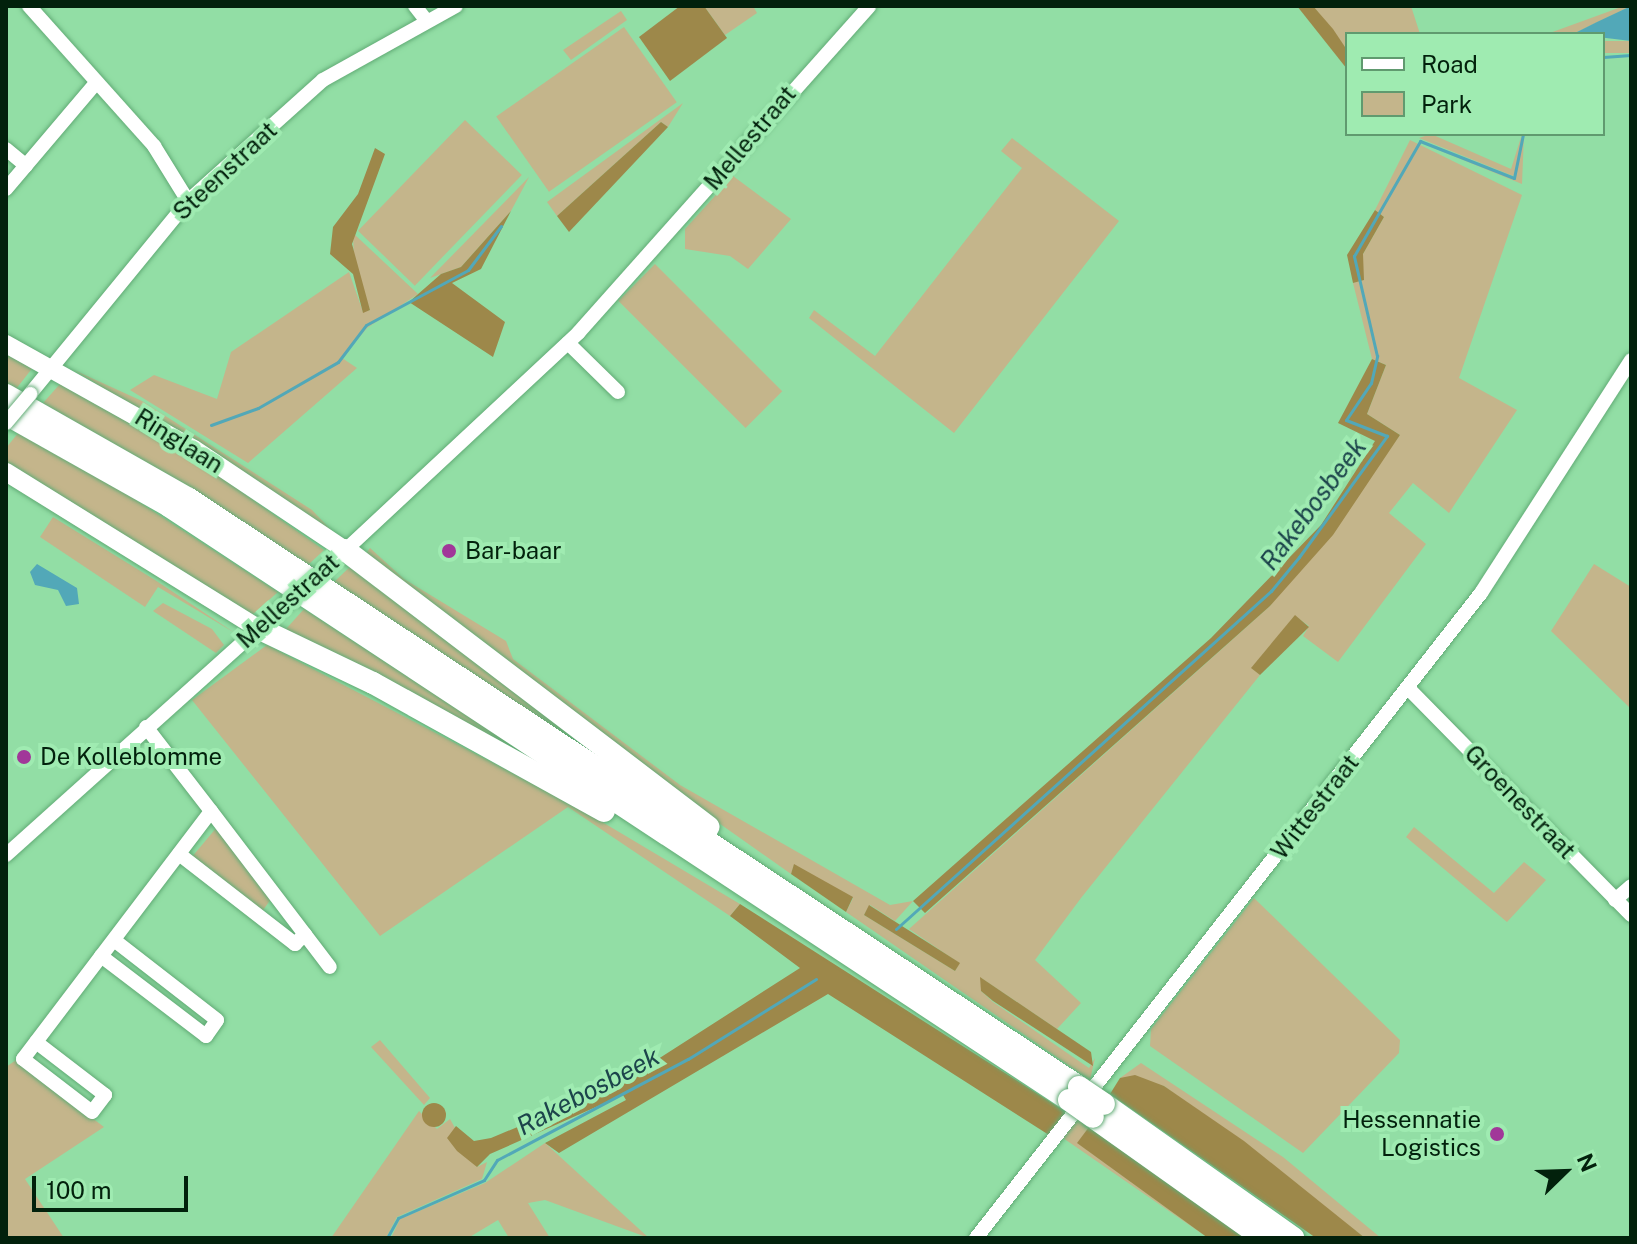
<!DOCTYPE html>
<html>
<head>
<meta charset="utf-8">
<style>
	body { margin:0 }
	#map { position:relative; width:1637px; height:1244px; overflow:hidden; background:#92dea5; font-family:"Public Sans",sans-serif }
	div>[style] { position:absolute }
	.green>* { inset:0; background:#c4b58b; transform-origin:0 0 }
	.forest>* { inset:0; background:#9d884a }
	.round { border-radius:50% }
	.water>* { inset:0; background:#52a8b8 }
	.stream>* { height:3px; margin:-1.5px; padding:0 1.5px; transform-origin:1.5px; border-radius:1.5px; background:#52a8b8 }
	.roads { filter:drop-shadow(0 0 2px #61ab75) drop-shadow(0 0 2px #61ab75) }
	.minor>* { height:14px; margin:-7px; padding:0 7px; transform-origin:7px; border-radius:7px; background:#fff }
	.major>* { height:18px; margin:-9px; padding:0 9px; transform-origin:9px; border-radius:9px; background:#fff }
	.highway>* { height:22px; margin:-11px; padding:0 11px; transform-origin:11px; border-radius:11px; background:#fff }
	.bridges { filter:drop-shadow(0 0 2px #61ab75) drop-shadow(0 0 2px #61ab75) }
	.minor-bridge>* { height:14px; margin:-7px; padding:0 7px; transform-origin:7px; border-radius:7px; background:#fff }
	.highway-bridge>* { height:22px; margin:-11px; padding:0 11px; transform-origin:11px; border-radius:11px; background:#fff }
	.dots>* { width:22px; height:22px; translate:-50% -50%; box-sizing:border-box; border:4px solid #9febb1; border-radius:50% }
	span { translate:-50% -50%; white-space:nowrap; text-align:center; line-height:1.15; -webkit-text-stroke:8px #9febb1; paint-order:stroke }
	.street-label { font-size:24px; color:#02210c }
	.poi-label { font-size:24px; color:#02210c }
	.left { translate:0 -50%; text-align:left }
	.right { translate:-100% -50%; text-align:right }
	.water-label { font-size:26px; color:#1c444b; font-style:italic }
	.frame { position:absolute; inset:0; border:8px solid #02210c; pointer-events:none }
	.legend { position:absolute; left:1345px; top:32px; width:260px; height:104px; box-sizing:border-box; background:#9febb1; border:2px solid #609a6f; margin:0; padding:10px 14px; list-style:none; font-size:24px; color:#02210c }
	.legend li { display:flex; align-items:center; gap:16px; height:40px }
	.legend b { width:40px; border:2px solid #609a6f }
	.north { position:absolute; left:1525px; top:1132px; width:80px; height:80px; -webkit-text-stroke:6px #9febb1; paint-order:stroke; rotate:67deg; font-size:22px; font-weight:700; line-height:32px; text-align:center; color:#02210c }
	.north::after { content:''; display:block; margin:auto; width:28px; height:36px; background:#02210c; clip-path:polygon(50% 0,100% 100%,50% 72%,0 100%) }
	.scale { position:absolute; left:32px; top:1176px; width:156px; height:36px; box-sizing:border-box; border:4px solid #02210c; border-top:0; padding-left:10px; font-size:24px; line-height:28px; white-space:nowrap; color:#02210c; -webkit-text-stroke:6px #9febb1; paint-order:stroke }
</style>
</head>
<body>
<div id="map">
	<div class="green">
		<i style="clip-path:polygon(704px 6px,753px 6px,757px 13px,725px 35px)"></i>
		<i style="clip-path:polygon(1313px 6px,1411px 6px,1420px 34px,1347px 34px,1347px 50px)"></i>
		<i style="clip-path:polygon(1624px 6px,1631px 6px,1573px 34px,1547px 34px)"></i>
		<i style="clip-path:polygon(621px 11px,627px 20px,571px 60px,563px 50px)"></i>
		<i style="left:624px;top:27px;width:92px;height:156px;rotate:55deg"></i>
		<i style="left:1631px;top:41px;width:12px;height:28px;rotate:90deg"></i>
		<i style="clip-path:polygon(683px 103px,668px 127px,661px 122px,557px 216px,547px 202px)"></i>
		<i style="left:465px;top:120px;width:79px;height:154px;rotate:44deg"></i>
		<i style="clip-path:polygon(1431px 134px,1511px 169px,1522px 134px,1519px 169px,1513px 176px,1419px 138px)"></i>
		<i style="clip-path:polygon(1524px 134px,1522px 184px,1424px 144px,1514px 179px)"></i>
		<i style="clip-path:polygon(1012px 138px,1119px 221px,954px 433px,809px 318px,814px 310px,875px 356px,1022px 168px,1001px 151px)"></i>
		<i style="clip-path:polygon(1410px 140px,1522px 195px,1459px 378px,1517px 410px,1449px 513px,1413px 483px,1389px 513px,1426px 544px,1338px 662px,1303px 636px,1309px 626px,1295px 616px,1252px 668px,1260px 675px,1081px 898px,1035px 960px,1081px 1003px,1057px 1029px,981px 978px,981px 991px,993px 1002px,1089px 1068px,1095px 1058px,1090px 1080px,846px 912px,853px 898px,794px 865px,791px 874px,658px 780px,364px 556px,370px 548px,404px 579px,506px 641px,513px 659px,680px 785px,890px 905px,913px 901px,895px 921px,870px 905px,864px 915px,955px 971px,959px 963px,909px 929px,1270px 606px,1400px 435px,1367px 414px,1386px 365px,1372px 359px,1353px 283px,1363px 280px,1363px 254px,1384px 217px,1375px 210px)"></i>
		<i style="clip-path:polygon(733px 176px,791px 219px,748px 269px,730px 256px,685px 249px,685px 229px)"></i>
		<i style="clip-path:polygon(529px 177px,511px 211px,461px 267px,430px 278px)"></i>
		<i style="clip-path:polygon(353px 233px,418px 294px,367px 328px,342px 358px,357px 368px,248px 463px,130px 390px,154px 375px,217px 399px,231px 352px,349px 272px,363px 312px,370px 310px,354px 263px)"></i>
		<i style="left:655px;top:264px;width:180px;height:52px;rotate:45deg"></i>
		<i style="clip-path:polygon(6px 352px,34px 366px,16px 389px,6px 384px)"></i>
		<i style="clip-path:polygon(74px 370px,142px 401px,312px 510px,332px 531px)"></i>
		<i style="clip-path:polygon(60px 384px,158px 433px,324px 550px,308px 565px,43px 403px)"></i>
		<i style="clip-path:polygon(19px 432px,102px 478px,278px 592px,252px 615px,6px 464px,6px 448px)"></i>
		<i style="clip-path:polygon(53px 517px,155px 580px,235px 633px,158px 587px,145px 607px,40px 537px)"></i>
		<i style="clip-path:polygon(1594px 564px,1631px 587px,1631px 709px,1551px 631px)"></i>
		<i style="clip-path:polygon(352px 565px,662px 800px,334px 582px)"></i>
		<i style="clip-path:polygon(163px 603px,212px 629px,224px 645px,216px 653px,153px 611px)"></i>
		<i style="clip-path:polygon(304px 609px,606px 806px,286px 629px)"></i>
		<i style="clip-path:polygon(267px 645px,572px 804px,740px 904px,730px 916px,568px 807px,380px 936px,192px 700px)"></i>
		<i style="clip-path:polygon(217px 827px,271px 899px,261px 913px,191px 858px)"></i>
		<i style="clip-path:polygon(1414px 827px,1494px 893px,1524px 862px,1546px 880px,1507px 922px,1406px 837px)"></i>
		<i style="clip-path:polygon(1254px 898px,1400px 1040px,1399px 1053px,1303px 1153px,1150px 1046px,1151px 1029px)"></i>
		<i style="clip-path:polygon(380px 1040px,430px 1098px,424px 1105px,371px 1047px)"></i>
		<i style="clip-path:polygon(16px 1060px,104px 1127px,25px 1179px,64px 1238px,6px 1238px,6px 1067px)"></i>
		<i style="clip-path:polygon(1141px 1063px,1283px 1157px,1381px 1238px,1365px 1238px,1164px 1086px,1120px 1078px)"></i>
		<i style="clip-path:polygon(419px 1111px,437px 1129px,450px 1119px,477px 1167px,487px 1162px,482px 1179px,397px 1217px,386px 1238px,331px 1238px)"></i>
		<i style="clip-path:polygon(1077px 1119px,1089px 1127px,1078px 1143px,1208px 1238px,1063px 1138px)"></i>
		<i style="clip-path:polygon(545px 1143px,649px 1238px,545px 1200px,528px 1203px,550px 1238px,509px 1238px,498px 1220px,468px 1238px,391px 1238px,400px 1219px,485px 1183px)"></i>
	</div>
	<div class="forest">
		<i style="clip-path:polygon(680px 6px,704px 6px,727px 38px,670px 81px,639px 37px)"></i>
		<i style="clip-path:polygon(1297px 6px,1313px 6px,1333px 29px,1347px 50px,1347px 69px)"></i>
		<i style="clip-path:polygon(661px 122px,668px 127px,569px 232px,557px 216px)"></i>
		<i style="clip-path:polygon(375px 148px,385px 154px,352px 244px,370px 310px,363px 313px,353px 274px,330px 254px,333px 227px,358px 194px)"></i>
		<i style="clip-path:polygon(1375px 210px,1384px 217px,1363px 254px,1364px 280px,1353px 283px,1347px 255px)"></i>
		<i style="clip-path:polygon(511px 211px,481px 269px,452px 283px,505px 322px,493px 357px,409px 302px,441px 274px,461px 267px)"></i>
		<i style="clip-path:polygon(1372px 359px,1386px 365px,1367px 414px,1400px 435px,1333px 535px,1270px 606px,925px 913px,913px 901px,1211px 638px,1321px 525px,1375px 441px,1338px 423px)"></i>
		<i style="clip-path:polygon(1295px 615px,1309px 627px,1260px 675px,1251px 668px)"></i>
		<i style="clip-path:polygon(794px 864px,853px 897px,846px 912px,791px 874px)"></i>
		<i style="clip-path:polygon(740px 904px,1066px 1112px,1049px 1135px,828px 994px,559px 1153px,545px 1143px,626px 1100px,623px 1095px,490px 1154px,477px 1167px,457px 1151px,447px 1138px,456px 1126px,474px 1141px,491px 1138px,616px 1086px,800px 968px,730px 916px)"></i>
		<i style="clip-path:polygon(869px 905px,960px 963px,955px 971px,864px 915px)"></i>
		<i style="clip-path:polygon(980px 977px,1091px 1052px,1093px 1066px,993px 1001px,981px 991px)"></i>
		<i style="clip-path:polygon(1135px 1075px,1164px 1086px,1244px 1141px,1365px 1238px,1316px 1238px,1110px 1094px,1120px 1078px)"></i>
		<i class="round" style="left:422px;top:1103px;width:24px;height:24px"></i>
		<i style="clip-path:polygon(1089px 1127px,1247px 1238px,1208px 1238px,1077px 1143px)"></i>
	</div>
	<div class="water">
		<i style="clip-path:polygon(1631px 6px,1631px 41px,1573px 34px,1597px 22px)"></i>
		<i style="clip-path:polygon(37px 564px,77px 588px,79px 604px,66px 606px,58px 590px,35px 585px,30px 572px)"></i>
	</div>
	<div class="stream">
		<i style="left:1603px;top:57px;width:28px;rotate:-4deg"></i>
		<i style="left:211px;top:425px;width:50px;rotate:-19.9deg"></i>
		<i style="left:258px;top:408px;width:92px;rotate:-29.9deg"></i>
		<i style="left:338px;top:362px;width:46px;rotate:-52.9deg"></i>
		<i style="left:366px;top:325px;width:116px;rotate:-28.3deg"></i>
		<i style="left:468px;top:270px;width:55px;rotate:-53.1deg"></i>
		<i style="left:896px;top:929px;width:505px;rotate:-42.03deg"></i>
		<i style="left:1271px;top:591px;width:44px;rotate:-50.5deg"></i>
		<i style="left:1299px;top:557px;width:150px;rotate:-54deg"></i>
		<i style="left:1387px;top:436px;width:44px;rotate:-158.7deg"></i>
		<i style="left:1346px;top:420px;width:45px;rotate:-56deg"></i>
		<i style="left:1371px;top:383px;width:28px;rotate:-77deg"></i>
		<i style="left:1377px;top:356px;width:103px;rotate:-103deg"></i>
		<i style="left:1354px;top:256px;width:133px;rotate:-60.1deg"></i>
		<i style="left:1420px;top:141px;width:101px;rotate:21.5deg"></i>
		<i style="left:1514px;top:178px;width:45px;rotate:-78.4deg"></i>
		<i style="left:387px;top:1238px;width:23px;rotate:-61deg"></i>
		<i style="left:398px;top:1218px;width:94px;rotate:-23.8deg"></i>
		<i style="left:484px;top:1180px;width:24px;rotate:-57deg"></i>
		<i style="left:497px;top:1160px;width:216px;rotate:-27.9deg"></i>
		<i style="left:688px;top:1059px;width:151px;rotate:-32deg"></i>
	</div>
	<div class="roads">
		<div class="minor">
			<i style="left:29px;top:6px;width:188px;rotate:48.2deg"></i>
			<i style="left:154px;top:146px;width:65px;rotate:58.3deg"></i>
			<i style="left:415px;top:6px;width:18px;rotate:52deg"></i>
			<i style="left:6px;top:149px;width:26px;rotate:40deg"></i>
			<i style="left:6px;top:189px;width:138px;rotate:-49.7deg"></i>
			<i style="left:568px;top:343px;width:70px;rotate:44.4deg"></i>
			<i style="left:30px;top:394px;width:249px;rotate:-50.7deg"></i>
			<i style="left:188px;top:201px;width:181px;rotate:-41.9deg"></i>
			<i style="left:323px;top:80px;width:152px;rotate:-29.1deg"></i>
			<i style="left:323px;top:571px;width:350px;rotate:-43deg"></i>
			<i style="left:579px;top:332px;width:436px;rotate:-48.3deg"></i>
			<i style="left:1409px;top:689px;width:317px;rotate:45.5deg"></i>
			<i style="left:211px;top:811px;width:196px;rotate:52.7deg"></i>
			<i style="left:179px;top:854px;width:147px;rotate:37.8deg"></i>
			<i style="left:295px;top:944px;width:14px;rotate:-45deg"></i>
			<i style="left:6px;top:855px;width:377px;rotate:-41.9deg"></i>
			<i style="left:1615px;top:900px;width:21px;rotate:-41deg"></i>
			<i style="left:101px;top:956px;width:132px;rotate:37.3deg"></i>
			<i style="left:206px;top:1036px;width:19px;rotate:-55deg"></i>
			<i style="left:217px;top:1020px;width:130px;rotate:-142.2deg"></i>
			<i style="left:36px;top:1042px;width:87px;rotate:37.5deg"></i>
			<i style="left:105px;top:1095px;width:21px;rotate:127deg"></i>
			<i style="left:92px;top:1112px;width:87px;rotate:-142.5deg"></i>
			<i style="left:23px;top:1059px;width:311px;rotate:-52.8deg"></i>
			<i style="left:211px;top:811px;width:106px;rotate:-127.7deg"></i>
			<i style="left:976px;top:1238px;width:819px;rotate:-51.94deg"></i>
			<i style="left:1481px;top:593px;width:277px;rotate:-57.2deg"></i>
		</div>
		<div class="major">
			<i style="left:6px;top:344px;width:215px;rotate:29.2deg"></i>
			<i style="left:194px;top:449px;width:182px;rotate:33.8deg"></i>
			<i style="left:6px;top:472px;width:296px;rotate:31.8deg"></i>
		</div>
		<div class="highway">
			<i style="left:6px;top:395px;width:210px;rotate:29.6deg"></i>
			<i style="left:189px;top:499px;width:1067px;rotate:33.45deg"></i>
			<i style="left:6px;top:414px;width:187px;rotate:29.4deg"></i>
			<i style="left:169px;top:506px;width:1078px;rotate:33.42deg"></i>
			<i style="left:345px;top:550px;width:457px;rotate:37.3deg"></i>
			<i style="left:258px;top:628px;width:127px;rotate:25.6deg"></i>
			<i style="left:373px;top:683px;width:264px;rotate:29deg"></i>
			<i style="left:1104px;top:1104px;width:232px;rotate:35.3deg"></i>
			<i style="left:1093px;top:1117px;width:209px;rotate:35.4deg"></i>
		</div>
	</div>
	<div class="bridges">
		<div class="minor-bridge">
			<i style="left:6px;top:423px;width:38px;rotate:-50deg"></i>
			<i style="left:287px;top:603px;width:48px;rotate:-41.6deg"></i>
		</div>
		<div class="highway-bridge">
			<i style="left:1079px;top:1087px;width:30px;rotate:34deg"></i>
			<i style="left:1069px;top:1100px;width:29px;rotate:35deg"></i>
		</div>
	</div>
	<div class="dots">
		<i style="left:449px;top:551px;background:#a13799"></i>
		<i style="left:24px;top:757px;background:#a13799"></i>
		<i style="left:1497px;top:1134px;background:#a13799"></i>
	</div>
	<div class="street-label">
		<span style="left:750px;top:138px;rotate:-50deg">Mellestraat</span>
		<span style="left:225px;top:171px;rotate:-43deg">Steenstraat</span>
		<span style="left:179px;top:441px;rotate:32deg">Ringlaan</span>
		<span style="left:288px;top:601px;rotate:-42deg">Mellestraat</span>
		<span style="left:1520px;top:802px;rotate:46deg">Groenestraat</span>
		<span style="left:1315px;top:807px;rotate:-52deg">Wittestraat</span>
	</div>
	<div class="poi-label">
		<span class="left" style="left:465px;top:551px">Bar-baar</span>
		<span class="left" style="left:40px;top:757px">De Kolleblomme</span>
		<span class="right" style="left:1481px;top:1134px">Hessennatie<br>Logistics</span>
	</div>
	<div class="water-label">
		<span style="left:1313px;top:504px;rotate:-53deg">Rakebosbeek</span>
		<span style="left:588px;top:1091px;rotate:-28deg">Rakebosbeek</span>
	</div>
	<div class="frame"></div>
	<ul class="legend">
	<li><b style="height:10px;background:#fff"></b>Road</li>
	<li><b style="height:22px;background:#c4b58b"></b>Park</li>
	</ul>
	<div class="north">N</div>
	<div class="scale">100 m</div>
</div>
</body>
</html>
